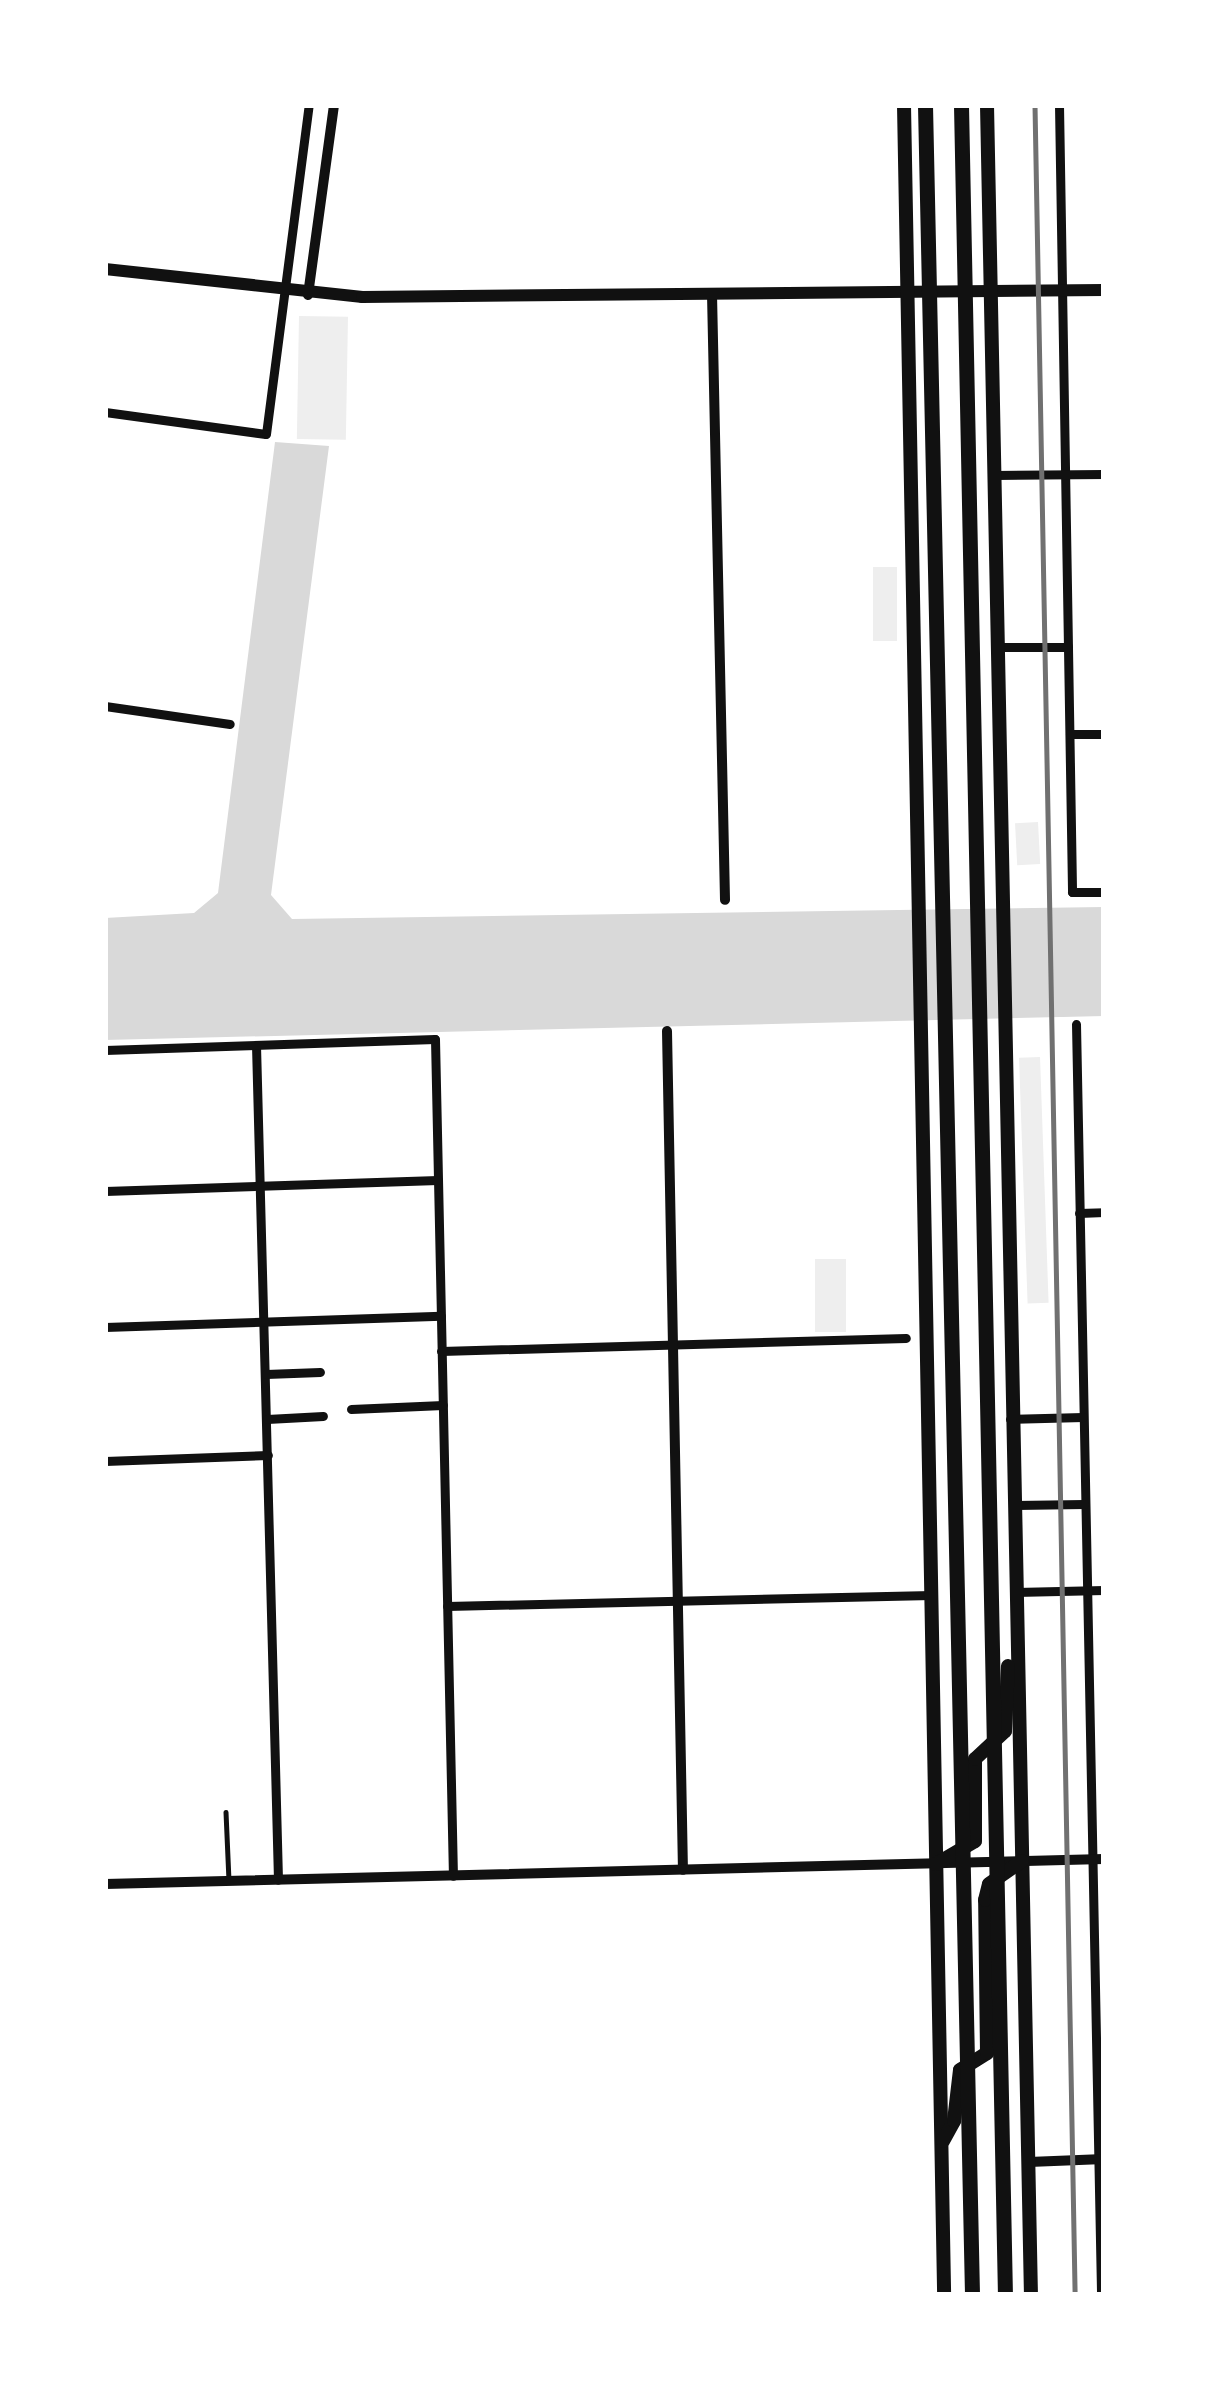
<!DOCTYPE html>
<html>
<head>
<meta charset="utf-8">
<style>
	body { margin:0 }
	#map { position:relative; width:1209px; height:2400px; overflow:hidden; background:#fff; font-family:"Titillium Web",sans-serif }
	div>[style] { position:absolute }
	.green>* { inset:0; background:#eee; transform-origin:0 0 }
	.water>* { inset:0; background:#d9d9d9 }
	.service>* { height:4.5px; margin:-2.25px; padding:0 2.25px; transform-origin:2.25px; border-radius:2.25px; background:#111 }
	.minor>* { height:9px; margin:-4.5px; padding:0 4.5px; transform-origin:4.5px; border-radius:4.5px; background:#111 }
	.tertiary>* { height:10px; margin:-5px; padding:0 5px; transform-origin:5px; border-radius:5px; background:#111 }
	.secondary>* { height:12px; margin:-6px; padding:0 6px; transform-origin:6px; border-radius:6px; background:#111 }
	.trunk>* { height:14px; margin:-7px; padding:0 7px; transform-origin:7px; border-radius:7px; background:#111 }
	.motorway>* { height:15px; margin:-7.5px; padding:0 7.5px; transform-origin:7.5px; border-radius:7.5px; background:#111 }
	.rail>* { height:4.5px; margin:-2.25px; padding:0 2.25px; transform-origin:2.25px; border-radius:2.25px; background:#707070 }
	span { translate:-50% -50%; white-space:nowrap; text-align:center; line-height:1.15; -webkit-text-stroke:12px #fff; paint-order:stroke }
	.frame { position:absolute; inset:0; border:108px solid #fff; pointer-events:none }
</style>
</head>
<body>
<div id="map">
	<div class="green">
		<i style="left:299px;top:316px;width:49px;height:123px;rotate:1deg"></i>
		<i style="left:873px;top:567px;width:24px;height:74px"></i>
		<i style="left:1038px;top:822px;width:42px;height:23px;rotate:87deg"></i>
		<i style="left:1040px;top:1057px;width:246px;height:21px;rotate:88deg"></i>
		<i style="left:846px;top:1259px;width:73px;height:31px;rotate:90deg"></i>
	</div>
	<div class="water">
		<i style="clip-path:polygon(275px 442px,329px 446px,271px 895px,292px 919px,1104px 907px,1104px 1016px,105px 1040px,105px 918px,194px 913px,218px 893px)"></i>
	</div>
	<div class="service">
		<i style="left:226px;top:1812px;width:69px;rotate:87.5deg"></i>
	</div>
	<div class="minor">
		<i style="left:1059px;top:105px;width:787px;rotate:89.05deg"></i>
		<i style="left:1072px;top:892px;width:32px"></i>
		<i style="left:105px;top:412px;width:162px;rotate:7.8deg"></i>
		<i style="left:266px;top:434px;width:332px;rotate:-82.6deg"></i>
		<i style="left:994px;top:475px;width:110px;rotate:-0.5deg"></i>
		<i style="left:998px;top:647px;width:70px"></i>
		<i style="left:105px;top:706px;width:126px;rotate:8.2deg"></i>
		<i style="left:1070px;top:734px;width:34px"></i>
		<i style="left:1076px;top:1024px;width:1271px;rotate:88.87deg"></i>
		<i style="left:256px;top:1045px;width:835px;rotate:88.49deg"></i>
		<i style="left:105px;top:1050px;width:330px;rotate:-1.9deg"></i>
		<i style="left:435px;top:1039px;width:837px;rotate:88.77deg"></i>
		<i style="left:105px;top:1191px;width:333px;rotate:-1.9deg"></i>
		<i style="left:1079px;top:1213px;width:25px;rotate:-2deg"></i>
		<i style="left:105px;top:1327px;width:336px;rotate:-1.9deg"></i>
		<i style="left:441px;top:1351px;width:465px;rotate:-1.6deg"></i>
		<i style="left:266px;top:1374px;width:54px;rotate:-2.1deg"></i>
		<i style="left:351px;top:1409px;width:92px;rotate:-2.5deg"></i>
		<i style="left:267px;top:1419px;width:56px;rotate:-3.1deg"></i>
		<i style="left:1010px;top:1419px;width:73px;rotate:-1.6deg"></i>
		<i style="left:105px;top:1461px;width:163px;rotate:-2.1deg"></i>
		<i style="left:1013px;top:1505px;width:71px;rotate:-0.8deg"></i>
		<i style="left:1015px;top:1592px;width:89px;rotate:-1.3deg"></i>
		<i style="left:447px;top:1606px;width:485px;rotate:-1.3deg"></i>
	</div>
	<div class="tertiary">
		<i style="left:712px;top:294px;width:606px;rotate:88.77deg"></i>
		<i style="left:308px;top:295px;width:192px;rotate:-82.2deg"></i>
		<i style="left:667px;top:1031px;width:839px;rotate:88.91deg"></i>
		<i style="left:105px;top:1884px;width:999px;rotate:-1.43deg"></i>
		<i style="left:1029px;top:2162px;width:75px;rotate:-2.3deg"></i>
	</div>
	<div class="secondary">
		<i style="left:105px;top:269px;width:259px;rotate:6.2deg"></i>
		<i style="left:362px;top:297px;width:742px;rotate:-0.54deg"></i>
	</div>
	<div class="trunk">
		<i style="left:904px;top:105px;width:2190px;rotate:88.95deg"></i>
		<i style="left:987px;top:105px;width:2190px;rotate:88.85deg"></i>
		<i style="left:936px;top:1864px;width:45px;rotate:-30.5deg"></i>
		<i style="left:975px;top:1841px;width:82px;rotate:-90deg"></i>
		<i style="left:975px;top:1759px;width:41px;rotate:-43deg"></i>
		<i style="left:1005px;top:1731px;width:65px;rotate:-87.4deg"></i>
		<i style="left:943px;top:2141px;width:23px;rotate:-61deg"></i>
		<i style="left:954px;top:2121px;width:51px;rotate:-83.3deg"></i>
		<i style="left:960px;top:2070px;width:32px;rotate:-32deg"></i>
		<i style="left:987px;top:2053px;width:153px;rotate:-90.7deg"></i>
		<i style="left:985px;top:1900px;width:16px;rotate:-76deg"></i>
		<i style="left:989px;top:1884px;width:40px;rotate:-34.9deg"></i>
	</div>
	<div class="motorway">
		<i style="left:925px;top:105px;width:2191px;rotate:88.77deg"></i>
		<i style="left:961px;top:105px;width:2190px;rotate:88.85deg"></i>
	</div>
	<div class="rail">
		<i style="left:1035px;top:105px;width:2190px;rotate:88.95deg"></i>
	</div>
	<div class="frame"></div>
</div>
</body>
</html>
